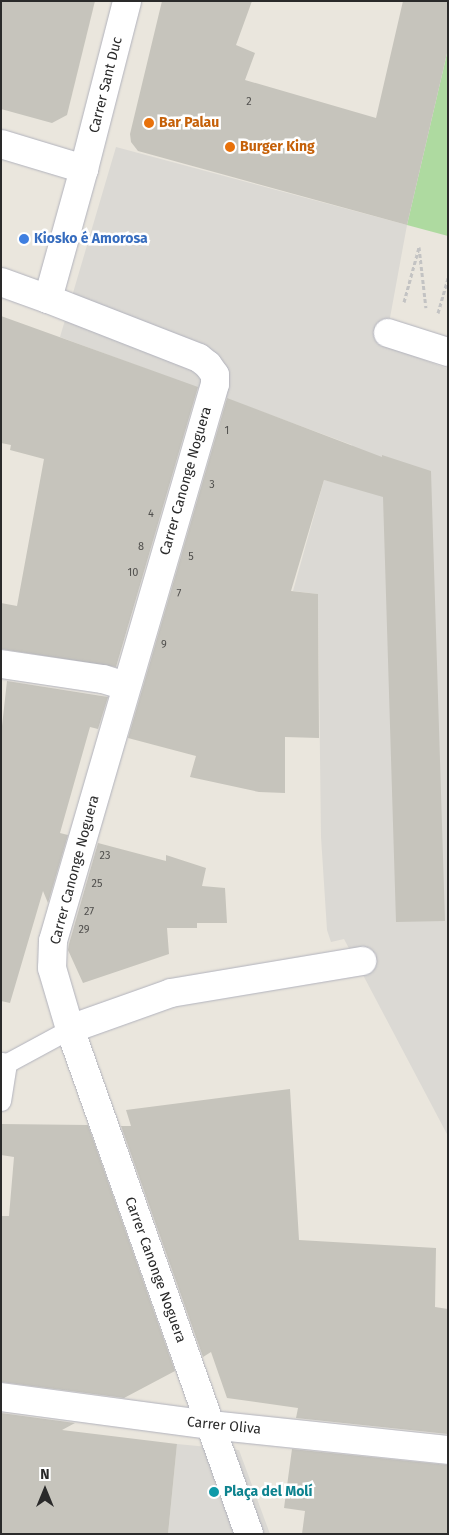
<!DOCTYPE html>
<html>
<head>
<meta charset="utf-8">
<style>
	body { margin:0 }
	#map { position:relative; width:449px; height:1535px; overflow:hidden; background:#eae6dd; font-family:"Fira Sans",sans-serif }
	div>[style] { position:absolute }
	.green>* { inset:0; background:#aedaa0 }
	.plaza>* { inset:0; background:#dbd9d4 }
	.building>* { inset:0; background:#c6c4bc }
	.path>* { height:3px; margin-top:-1.5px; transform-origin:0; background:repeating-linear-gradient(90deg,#c3c3c3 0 4px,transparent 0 6.5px) }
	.roads { filter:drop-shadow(0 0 1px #b1b2bc) drop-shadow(0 0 1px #b1b2bc) }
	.service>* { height:19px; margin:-9.5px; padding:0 9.5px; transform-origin:9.5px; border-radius:9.5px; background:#fff }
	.pedestrian>* { height:28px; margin:-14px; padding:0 14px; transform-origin:14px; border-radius:14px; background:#fff }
	.minor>* { height:28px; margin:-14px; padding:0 14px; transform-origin:14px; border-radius:14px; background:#fff }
	.tertiary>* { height:28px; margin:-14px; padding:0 14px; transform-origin:14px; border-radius:14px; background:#fff }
	.dots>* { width:14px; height:14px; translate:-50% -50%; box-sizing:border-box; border:2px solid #fff; border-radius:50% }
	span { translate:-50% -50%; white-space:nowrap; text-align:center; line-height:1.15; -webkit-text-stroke:5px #fff; paint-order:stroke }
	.number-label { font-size:11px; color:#51504e }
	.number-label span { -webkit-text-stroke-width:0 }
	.street-label { font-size:14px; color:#2a2a2a }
	.food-label { font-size:14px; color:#c56008; font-weight:700 }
	.left { translate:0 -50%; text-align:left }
	.shop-label { font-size:14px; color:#366cbe; font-weight:700 }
	.culture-label { font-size:14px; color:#0d838f; font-weight:700 }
	.frame { position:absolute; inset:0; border:2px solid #2a2a2a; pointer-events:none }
	.north { position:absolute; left:20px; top:1465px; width:50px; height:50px; -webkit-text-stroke:4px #fff; paint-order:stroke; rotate:0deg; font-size:14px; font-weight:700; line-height:20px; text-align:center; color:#2a2a2a }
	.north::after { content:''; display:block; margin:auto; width:18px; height:22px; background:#2a2a2a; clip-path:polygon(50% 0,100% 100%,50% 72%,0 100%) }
</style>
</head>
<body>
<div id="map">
	<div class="green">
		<i style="clip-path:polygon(448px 49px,448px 236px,407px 225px)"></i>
	</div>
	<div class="plaza">
		<i style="clip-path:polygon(116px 147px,407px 225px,385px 345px,448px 369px,448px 1136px,344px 939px,331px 942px,327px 930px,321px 837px,318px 594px,293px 591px,324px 480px,340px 484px,352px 445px,60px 337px)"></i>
		<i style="clip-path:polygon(177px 1444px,239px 1450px,270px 1534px,168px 1534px)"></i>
	</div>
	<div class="building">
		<i style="clip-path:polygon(1px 1px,95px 1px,67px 115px,52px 123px,1px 109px)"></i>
		<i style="clip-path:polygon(162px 1px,252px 1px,236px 45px,255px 53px,245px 80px,376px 118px,403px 1px,448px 1px,448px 49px,407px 225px,138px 151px,131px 142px,130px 134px)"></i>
		<i style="clip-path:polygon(1px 316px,198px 387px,116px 667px,1px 649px,1px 603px,17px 606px,44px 459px,10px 450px,11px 445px,1px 443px)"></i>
		<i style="clip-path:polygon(227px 398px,382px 457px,382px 455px,431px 471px,445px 921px,396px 922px,383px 497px,324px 480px,291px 591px,318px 594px,319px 738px,285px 737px,285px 793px,259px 792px,190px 777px,196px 756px,128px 738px)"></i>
		<i style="clip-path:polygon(7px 681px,108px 697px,98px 729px,90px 727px,60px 833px,68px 835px,48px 903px,43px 891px,10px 1003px,1px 1001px,1px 735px)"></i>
		<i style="clip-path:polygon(98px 843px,166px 861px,166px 855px,206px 868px,202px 886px,225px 888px,227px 923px,197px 923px,197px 928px,167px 928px,169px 954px,83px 983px,68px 950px,69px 944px)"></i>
		<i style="clip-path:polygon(290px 1089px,299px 1240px,436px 1248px,435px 1307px,448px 1309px,448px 1434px,296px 1418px,298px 1408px,227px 1398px,211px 1352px,203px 1357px,121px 1126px,131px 1126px,126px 1110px)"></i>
		<i style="clip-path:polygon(1px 1124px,88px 1125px,175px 1371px,124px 1398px,1px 1382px,1px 1216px,9px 1216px,14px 1157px,1px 1155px)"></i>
		<i style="clip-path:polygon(1px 1413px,75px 1423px,62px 1430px,177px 1444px,168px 1534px,1px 1534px)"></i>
		<i style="clip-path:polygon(292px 1449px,448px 1465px,448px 1534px,302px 1534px,305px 1511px,284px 1508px)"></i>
	</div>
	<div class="path">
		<i style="left:404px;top:302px;width:57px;rotate:-74.7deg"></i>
		<i style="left:419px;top:247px;width:61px;rotate:83.5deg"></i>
		<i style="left:438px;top:313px;width:37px;rotate:-74deg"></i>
	</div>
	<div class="roads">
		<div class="service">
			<i style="left:1px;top:1062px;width:6px;rotate:9deg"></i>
			<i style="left:7px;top:1063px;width:72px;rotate:-28.4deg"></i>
			<i style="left:1px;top:1101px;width:38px;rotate:-81deg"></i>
		</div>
		<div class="pedestrian">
			<i style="left:388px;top:333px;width:63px;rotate:17.6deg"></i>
			<i style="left:70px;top:1029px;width:107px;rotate:-19.6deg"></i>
			<i style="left:171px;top:993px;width:194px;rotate:-9.5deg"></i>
			<i style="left:1px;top:1397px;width:211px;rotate:7.6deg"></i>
		</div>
		<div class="minor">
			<i style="left:84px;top:169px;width:173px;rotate:-75.6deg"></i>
			<i style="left:48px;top:299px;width:162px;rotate:21.3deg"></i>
			<i style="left:199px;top:358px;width:11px;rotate:38deg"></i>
			<i style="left:208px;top:365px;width:12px;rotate:55deg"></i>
			<i style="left:215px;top:375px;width:9px;rotate:90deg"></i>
			<i style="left:215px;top:384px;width:580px;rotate:106.22deg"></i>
			<i style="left:53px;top:941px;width:27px;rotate:92deg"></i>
			<i style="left:52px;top:968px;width:64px;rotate:73.6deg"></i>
			<i style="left:70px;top:1029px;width:536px;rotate:70.48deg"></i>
			<i style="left:1px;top:664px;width:103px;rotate:8.4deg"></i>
			<i style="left:103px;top:679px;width:24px;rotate:17deg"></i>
			<i style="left:210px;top:1425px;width:239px;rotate:6deg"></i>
		</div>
		<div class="tertiary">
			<i style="left:1px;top:144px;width:87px;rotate:16.8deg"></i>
			<i style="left:84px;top:169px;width:135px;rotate:105.5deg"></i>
			<i style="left:48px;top:299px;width:50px;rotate:-160.1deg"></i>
		</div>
	</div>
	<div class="dots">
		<i style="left:149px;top:123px;background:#e8710a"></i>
		<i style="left:230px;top:147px;background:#e8710a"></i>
		<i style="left:24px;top:239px;background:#3f7fe0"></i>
		<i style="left:214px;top:1492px;background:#0f9aa8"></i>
	</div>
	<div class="number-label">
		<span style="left:249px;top:102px">2</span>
		<span style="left:227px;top:431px">1</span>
		<span style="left:212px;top:485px">3</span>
		<span style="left:151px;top:514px">4</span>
		<span style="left:141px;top:547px">8</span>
		<span style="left:191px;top:557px">5</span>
		<span style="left:133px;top:573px">10</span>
		<span style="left:179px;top:594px">7</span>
		<span style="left:164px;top:645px">9</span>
		<span style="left:105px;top:856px">23</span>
		<span style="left:97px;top:884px">25</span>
		<span style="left:89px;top:912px">27</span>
		<span style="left:84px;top:930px">29</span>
	</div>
	<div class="street-label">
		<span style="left:106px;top:85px;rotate:-76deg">Carrer Sant Duc</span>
		<span style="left:186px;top:481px;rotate:-74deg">Carrer Canonge Noguera</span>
		<span style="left:75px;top:870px;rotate:-75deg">Carrer Canonge Noguera</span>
		<span style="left:155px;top:1270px;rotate:70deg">Carrer Canonge Noguera</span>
		<span style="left:224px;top:1426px;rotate:6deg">Carrer Oliva</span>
	</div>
	<div class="food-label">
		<span class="left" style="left:159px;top:123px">Bar Palau</span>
		<span class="left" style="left:240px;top:147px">Burger King</span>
	</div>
	<div class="shop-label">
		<span class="left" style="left:34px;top:239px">Kiosko é Amorosa</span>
	</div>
	<div class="culture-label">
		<span class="left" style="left:224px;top:1492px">Plaça del Molí</span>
	</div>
	<div class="frame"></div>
	<div class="north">N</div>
</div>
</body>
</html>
